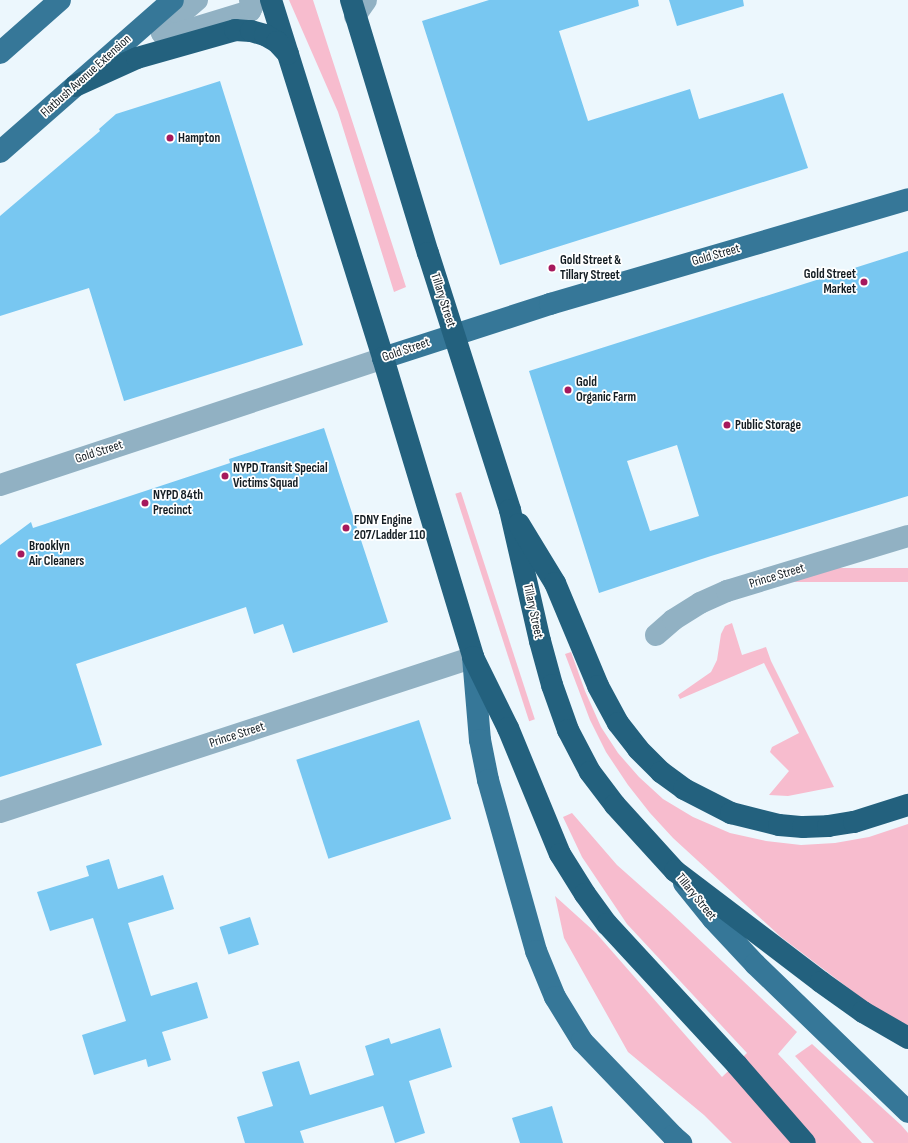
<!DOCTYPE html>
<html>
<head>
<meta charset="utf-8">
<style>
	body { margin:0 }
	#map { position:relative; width:908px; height:1143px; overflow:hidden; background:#ecf7fd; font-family:"Sofia Sans Condensed",sans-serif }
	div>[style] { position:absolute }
	.green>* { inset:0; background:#f7bcce; transform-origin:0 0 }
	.building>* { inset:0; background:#78c7f1; transform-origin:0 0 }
	.minor>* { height:22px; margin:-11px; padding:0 11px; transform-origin:11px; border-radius:11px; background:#91b1c3 }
	.major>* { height:22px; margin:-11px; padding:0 11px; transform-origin:11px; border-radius:11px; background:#367798 }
	.highway>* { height:22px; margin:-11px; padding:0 11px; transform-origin:11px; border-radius:11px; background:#23617e }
	.dots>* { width:11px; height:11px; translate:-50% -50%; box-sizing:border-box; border:2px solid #fff; border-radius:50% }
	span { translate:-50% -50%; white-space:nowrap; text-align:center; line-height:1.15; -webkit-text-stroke:3.5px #fff; paint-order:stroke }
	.street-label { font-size:13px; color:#141d23 }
	.poi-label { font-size:13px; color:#141d23; font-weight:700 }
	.left { translate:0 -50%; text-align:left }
	.right { translate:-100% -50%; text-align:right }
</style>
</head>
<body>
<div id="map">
	<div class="green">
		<i style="clip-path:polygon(289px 0,313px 0,406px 287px,394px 292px,338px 112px)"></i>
		<i style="left:461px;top:492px;width:239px;height:6px;rotate:72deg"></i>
		<i style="left:908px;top:568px;width:14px;height:117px;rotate:90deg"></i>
		<i style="clip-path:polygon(732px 623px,742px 655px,766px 647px,771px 661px,834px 787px,788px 796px,769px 795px,789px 771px,770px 752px,772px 747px,799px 733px,764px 663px,680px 699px,678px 695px,711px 672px,717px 660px,721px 634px,725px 626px)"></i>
		<i style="clip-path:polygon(571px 652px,585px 691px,601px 727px,618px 753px,639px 777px,663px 799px,693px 817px,730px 833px,766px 841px,801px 845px,835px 843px,869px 837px,908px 824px,908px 1026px,872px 1006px,781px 937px,673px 838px,650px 813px,628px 785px,606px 752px,590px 720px,565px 654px)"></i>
		<i style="clip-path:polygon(572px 813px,617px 865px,670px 912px,797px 1032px,778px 1054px,862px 1143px,732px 1143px,704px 1115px,628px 1052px,564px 938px,555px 896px,596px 933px,722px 1077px,747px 1053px,627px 924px,582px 857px,563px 817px)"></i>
		<i style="clip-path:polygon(812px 1044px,901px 1125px,908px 1133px,908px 1143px,874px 1143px,795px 1056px)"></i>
	</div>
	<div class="building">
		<i style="clip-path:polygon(489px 0,638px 0,639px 6px,559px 31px,588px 121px,690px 89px,699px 119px,783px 93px,808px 168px,500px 265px,422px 21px)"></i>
		<i style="clip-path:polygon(669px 0,743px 0,744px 6px,677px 26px)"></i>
		<i style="clip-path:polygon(220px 81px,303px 345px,124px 401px,89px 288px,0 316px,0 216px,100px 131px,99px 129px,116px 114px)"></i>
		<i style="clip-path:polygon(evenodd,908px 251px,908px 496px,711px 556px,599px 593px,529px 371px,908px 251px,677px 445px,699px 516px,650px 531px,627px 461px,677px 445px)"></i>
		<i style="clip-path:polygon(324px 428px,388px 622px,293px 653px,283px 624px,254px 634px,246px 607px,76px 664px,102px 745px,0 777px,0 545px,31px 522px,33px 528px,230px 463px,229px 459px)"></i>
		<i style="left:419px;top:720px;width:104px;height:129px;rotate:72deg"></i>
		<i style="clip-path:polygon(109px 859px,118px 889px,163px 875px,174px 909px,128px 923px,151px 996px,197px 982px,208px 1018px,162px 1032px,171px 1060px,148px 1067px,146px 1059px,94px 1075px,82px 1035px,126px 1021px,93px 918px,50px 931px,37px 892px,89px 876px,86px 866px)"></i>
		<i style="left:250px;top:917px;width:29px;height:32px;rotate:72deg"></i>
		<i style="clip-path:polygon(440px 1028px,452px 1067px,409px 1081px,425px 1133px,395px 1143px,383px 1106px,300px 1131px,304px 1143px,245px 1143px,237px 1117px,273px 1106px,262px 1072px,299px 1061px,310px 1095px,374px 1075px,365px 1046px,389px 1038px,391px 1044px)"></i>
		<i style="clip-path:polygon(552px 1106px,563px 1143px,520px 1143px,512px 1118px)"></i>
	</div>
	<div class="minor">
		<i style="left:197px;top:0;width:45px;rotate:139.5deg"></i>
		<i style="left:163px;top:29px;width:4px;rotate:104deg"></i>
		<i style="left:162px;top:33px;width:5px;rotate:53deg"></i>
		<i style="left:165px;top:37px;width:89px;rotate:-17deg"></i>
		<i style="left:250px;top:11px;width:4px;rotate:-63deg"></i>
		<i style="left:252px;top:7px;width:7px;rotate:-106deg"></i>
		<i style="left:355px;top:16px;width:19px;rotate:-55deg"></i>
		<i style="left:0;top:485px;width:404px;rotate:-18.3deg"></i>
		<i style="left:656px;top:635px;width:23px;rotate:-41deg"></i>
		<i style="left:673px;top:620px;width:32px;rotate:-32deg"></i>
		<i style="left:700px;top:603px;width:30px;rotate:-24deg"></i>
		<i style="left:727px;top:591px;width:189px;rotate:-16.9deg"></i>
		<i style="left:0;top:812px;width:498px;rotate:-18.1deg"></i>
	</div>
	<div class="major">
		<i style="left:0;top:53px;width:80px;rotate:-41.5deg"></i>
		<i style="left:0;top:152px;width:230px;rotate:-41.3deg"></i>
		<i style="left:383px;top:358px;width:176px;rotate:-17.9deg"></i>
		<i style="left:550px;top:304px;width:373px;rotate:-16.3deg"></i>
		<i style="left:473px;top:657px;width:83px;rotate:85.2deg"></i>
		<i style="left:480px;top:740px;width:41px;rotate:78.7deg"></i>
		<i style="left:488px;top:780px;width:178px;rotate:74.3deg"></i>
		<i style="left:536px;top:951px;width:50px;rotate:67.6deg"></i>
		<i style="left:555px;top:997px;width:52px;rotate:58.5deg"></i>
		<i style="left:582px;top:1041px;width:132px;rotate:46.2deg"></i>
		<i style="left:673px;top:1136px;width:11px;rotate:41deg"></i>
		<i style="left:684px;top:883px;width:46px;rotate:51.1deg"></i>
		<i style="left:713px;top:919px;width:62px;rotate:47deg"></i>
		<i style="left:755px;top:964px;width:213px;rotate:44deg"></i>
	</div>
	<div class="highway">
		<i style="left:271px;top:0;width:375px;rotate:72.6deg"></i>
		<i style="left:383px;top:358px;width:312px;rotate:73.2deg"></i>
		<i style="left:473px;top:657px;width:79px;rotate:63.8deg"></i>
		<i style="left:508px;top:728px;width:136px;rotate:67.6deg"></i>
		<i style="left:560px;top:854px;width:47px;rotate:58deg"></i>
		<i style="left:585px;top:894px;width:37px;rotate:54deg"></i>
		<i style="left:607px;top:924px;width:192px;rotate:47.3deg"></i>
		<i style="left:737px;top:1065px;width:103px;rotate:48.9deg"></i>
		<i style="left:351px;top:0;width:264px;rotate:73.1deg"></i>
		<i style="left:428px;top:253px;width:270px;rotate:72.3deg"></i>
		<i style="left:510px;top:510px;width:134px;rotate:77.1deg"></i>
		<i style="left:540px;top:641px;width:46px;rotate:74.7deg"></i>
		<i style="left:552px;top:685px;width:48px;rotate:70.4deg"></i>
		<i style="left:568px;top:730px;width:47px;rotate:62.4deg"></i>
		<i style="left:590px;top:772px;width:41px;rotate:52.9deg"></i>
		<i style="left:615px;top:805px;width:89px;rotate:47.7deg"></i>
		<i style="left:675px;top:871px;width:183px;rotate:37.2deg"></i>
		<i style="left:821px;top:982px;width:52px;rotate:35.5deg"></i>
		<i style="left:863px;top:1012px;width:52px;rotate:30deg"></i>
		<i style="left:75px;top:86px;width:68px;rotate:-24.3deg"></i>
		<i style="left:137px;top:58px;width:102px;rotate:-15.9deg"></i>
		<i style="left:235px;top:30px;width:16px;rotate:4deg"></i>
		<i style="left:251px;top:31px;width:15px;rotate:16deg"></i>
		<i style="left:265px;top:35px;width:14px;rotate:30deg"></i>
		<i style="left:277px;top:42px;width:16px;rotate:47deg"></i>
		<i style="left:519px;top:524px;width:69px;rotate:58.6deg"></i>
		<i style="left:555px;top:583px;width:112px;rotate:67.3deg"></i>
		<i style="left:598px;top:686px;width:42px;rotate:61.6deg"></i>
		<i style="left:618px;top:723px;width:33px;rotate:52deg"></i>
		<i style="left:638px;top:749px;width:33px;rotate:45deg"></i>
		<i style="left:661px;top:772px;width:29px;rotate:36deg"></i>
		<i style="left:684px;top:789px;width:53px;rotate:27.1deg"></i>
		<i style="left:731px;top:813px;width:49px;rotate:14deg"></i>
		<i style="left:779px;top:825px;width:24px;rotate:5deg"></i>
		<i style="left:803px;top:827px;width:25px;rotate:-2deg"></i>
		<i style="left:828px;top:826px;width:26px;rotate:-9deg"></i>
		<i style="left:854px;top:822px;width:57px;rotate:-17.5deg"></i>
	</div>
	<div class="dots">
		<i style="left:170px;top:138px;background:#a6195d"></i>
		<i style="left:552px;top:268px;background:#a6195d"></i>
		<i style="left:864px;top:282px;background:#a6195d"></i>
		<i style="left:568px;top:390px;background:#a6195d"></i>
		<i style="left:727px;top:425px;background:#a6195d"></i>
		<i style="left:225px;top:476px;background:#a6195d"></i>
		<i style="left:145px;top:503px;background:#a6195d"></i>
		<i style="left:346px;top:528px;background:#a6195d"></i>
		<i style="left:21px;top:554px;background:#a6195d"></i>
	</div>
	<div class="street-label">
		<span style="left:86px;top:76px;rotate:-42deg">Flatbush Avenue Extension</span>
		<span style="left:716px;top:255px;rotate:-16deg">Gold Street</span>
		<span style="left:443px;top:300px;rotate:72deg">Tillary Street</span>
		<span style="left:406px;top:350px;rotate:-19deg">Gold Street</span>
		<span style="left:99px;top:452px;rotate:-18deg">Gold Street</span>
		<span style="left:777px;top:576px;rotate:-17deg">Prince Street</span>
		<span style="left:533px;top:611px;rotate:78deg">Tillary Street</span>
		<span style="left:237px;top:735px;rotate:-18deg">Prince Street</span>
		<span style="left:696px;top:897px;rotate:51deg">Tillary Street</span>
	</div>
	<div class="poi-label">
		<span class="left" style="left:178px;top:138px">Hampton</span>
		<span class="left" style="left:560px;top:268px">Gold Street &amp;<br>Tillary Street</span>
		<span class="right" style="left:856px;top:282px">Gold Street<br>Market</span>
		<span class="left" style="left:576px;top:390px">Gold<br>Organic Farm</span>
		<span class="left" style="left:735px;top:425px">Public Storage</span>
		<span class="left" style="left:233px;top:476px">NYPD Transit Special<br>Victims Squad</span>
		<span class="left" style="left:153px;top:503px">NYPD 84th<br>Precinct</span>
		<span class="left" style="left:354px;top:528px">FDNY Engine<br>207/Ladder 110</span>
		<span class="left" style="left:29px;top:554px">Brooklyn<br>Air Cleaners</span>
	</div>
</div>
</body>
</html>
